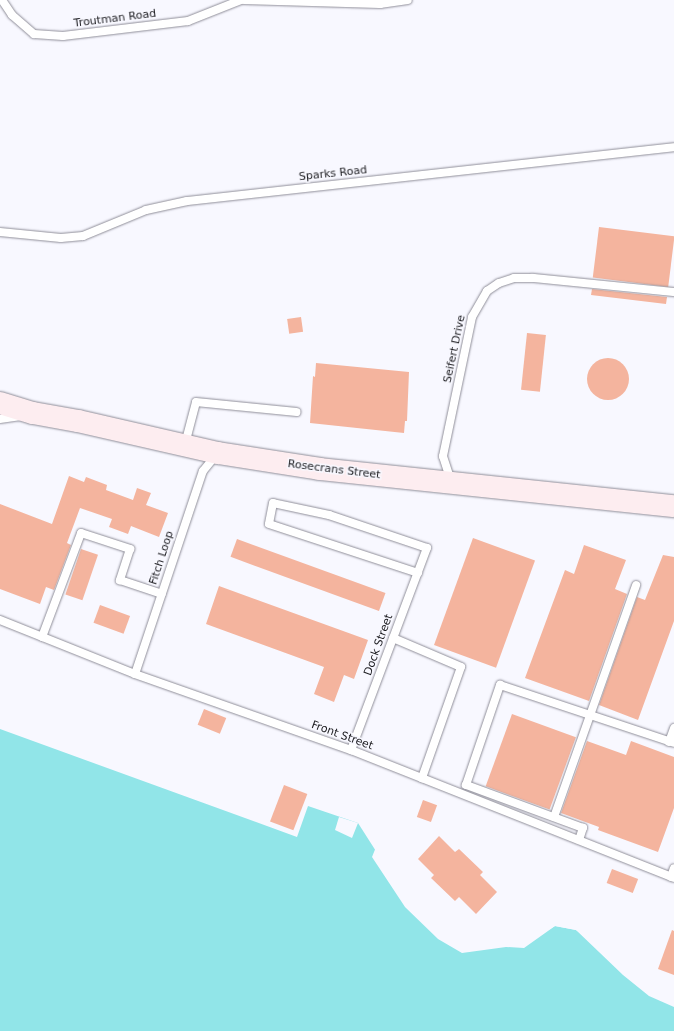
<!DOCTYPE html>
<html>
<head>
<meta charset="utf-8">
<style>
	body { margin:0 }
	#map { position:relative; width:674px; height:1031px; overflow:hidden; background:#f8f8ff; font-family:"DejaVu Sans",sans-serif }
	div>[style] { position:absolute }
	.water>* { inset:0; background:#91e5e8 }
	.pier>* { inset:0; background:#f8f8ff }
	.building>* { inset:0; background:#f4b49e; transform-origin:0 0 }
	.round { border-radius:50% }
	.roads { filter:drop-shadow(0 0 1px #8f8e99) drop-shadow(0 0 1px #8f8e99) }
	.lane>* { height:8px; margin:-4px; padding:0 4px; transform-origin:4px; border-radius:4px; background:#fff }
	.secondary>* { height:22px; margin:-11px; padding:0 11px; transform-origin:11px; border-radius:11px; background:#fdedf0 }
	span { translate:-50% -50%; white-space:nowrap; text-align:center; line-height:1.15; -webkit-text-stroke:3px #f8f8ff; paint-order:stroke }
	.street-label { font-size:11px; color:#1c1c20 }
</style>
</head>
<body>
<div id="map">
	<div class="water">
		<i style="clip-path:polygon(0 729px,297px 837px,308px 806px,358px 823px,381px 859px,460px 940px,519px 947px,555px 926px,576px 930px,636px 974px,674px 991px,674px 1031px,0 1031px)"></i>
	</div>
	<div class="pier">
		<i style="clip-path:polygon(339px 817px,358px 823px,352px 838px,335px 830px)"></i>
		<i style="clip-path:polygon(376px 847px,383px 858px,461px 938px,519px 945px,555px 924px,577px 928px,637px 973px,674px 989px,674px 1007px,649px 996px,623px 975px,576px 930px,555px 926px,524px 948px,506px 947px,462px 953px,438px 939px,405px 907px,372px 857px)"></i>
	</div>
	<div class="building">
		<i style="left:599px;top:227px;width:76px;height:51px;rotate:7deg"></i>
		<i style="clip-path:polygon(592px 289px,667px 297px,666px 304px,591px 295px)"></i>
		<i style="left:301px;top:317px;width:15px;height:14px;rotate:82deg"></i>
		<i style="left:527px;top:333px;width:19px;height:57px;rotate:6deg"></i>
		<i class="round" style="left:587px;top:358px;width:42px;height:42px"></i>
		<i style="clip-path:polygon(316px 363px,409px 372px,407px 421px,405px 421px,404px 433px,310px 423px,313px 376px,315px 377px)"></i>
		<i style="clip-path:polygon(69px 476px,84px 482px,86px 477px,107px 485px,106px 490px,133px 500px,137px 488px,151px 493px,146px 505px,168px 513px,159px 537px,131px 526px,128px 534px,109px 527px,112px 519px,80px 508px,67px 543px,71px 545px,54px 590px,46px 587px,40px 604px,0 589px,0 504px,52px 524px)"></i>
		<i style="left:473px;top:538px;width:66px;height:114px;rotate:20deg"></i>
		<i style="left:237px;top:539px;width:158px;height:19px;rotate:20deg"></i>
		<i style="clip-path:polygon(584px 545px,626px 560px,615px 589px,627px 594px,589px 701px,525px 678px,565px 570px,574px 574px)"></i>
		<i style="left:81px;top:549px;width:18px;height:48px;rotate:19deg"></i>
		<i style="clip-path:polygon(663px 555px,674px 557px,674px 621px,638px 720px,599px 705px,637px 597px,645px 600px)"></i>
		<i style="clip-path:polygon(219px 586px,368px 640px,354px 679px,344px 675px,334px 702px,314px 694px,324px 667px,206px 624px)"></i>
		<i style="left:100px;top:605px;width:32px;height:19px;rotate:20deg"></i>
		<i style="left:204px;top:709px;width:24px;height:17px;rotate:22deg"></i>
		<i style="left:512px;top:714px;width:68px;height:77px;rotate:20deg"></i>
		<i style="clip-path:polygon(587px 741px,626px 755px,631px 741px,674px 757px,674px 808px,658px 852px,598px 830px,599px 827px,561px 813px)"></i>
		<i style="left:284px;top:785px;width:25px;height:39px;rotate:21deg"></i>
		<i style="left:423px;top:800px;width:15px;height:18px;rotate:20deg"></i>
		<i style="clip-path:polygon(439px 836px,455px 852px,459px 849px,483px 872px,480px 875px,497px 892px,476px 914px,459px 897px,455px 901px,431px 878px,434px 875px,418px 859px)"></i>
		<i style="left:612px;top:869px;width:28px;height:15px;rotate:21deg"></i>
		<i style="clip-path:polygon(672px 930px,674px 931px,674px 975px,658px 969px)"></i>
	</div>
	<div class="roads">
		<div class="lane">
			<i style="left:2px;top:0;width:18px;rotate:56deg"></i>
			<i style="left:12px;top:15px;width:29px;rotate:41deg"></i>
			<i style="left:34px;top:34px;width:29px;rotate:4deg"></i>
			<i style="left:63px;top:36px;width:126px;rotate:-6.8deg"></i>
			<i style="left:188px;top:21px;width:57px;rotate:-21.6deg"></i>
			<i style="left:244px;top:0;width:136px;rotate:1.7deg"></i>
			<i style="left:380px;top:4px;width:28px;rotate:-8deg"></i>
			<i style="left:0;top:232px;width:61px;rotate:5.6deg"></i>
			<i style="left:61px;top:238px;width:22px;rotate:-5deg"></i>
			<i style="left:83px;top:236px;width:68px;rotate:-22.4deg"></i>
			<i style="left:146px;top:210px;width:42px;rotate:-12.4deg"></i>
			<i style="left:187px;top:201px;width:490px;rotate:-6.3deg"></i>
			<i style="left:0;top:419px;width:21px;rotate:-8deg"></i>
			<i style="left:185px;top:444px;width:43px;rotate:-75.3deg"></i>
			<i style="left:196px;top:402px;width:101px;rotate:5.7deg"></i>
			<i style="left:451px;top:481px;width:26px;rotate:-108deg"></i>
			<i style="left:443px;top:456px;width:142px;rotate:-78.2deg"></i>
			<i style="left:472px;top:317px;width:30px;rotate:-60deg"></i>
			<i style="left:487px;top:291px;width:14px;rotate:-34deg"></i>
			<i style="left:499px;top:283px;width:16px;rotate:-18deg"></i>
			<i style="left:514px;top:278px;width:19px"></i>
			<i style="left:533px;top:278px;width:142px;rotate:5.7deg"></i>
			<i style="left:0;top:620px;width:145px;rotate:21.8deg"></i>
			<i style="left:135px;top:674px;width:229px;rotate:19.4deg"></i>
			<i style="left:351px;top:750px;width:347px;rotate:21.6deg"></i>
			<i style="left:42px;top:637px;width:111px;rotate:-69.4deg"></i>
			<i style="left:81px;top:533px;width:52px;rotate:18.1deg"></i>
			<i style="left:130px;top:549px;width:33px;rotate:108deg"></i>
			<i style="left:120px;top:580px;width:44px;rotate:18.4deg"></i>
			<i style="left:393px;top:638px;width:74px;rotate:23.1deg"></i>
			<i style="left:461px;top:667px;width:118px;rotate:109.4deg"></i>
			<i style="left:135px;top:674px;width:214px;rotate:-71.5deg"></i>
			<i style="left:203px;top:471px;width:21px;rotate:-51deg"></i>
			<i style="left:669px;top:742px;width:15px;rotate:-70deg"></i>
			<i style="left:351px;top:750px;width:216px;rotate:-69.4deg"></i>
			<i style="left:427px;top:548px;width:103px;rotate:-161.4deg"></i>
			<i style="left:329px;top:515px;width:57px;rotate:-167.9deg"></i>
			<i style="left:273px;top:503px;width:21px;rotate:101deg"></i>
			<i style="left:269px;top:524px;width:157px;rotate:18.2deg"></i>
			<i style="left:554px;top:817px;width:246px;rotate:-70.5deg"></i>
			<i style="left:579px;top:840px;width:13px;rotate:-72deg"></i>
			<i style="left:583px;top:828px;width:125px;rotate:-159.8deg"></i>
			<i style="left:466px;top:785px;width:106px;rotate:-71.2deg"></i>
			<i style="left:500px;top:685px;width:183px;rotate:18.4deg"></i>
			<i style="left:671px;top:877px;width:9px;rotate:-72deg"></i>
		</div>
		<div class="secondary">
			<i style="left:0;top:403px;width:34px;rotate:17deg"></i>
			<i style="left:33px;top:413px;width:46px;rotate:10.1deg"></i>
			<i style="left:78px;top:421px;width:144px;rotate:12.9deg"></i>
			<i style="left:218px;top:453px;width:103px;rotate:8.9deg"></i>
			<i style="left:320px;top:469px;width:356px;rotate:6deg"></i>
		</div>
	</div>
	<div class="street-label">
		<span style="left:115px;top:19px;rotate:-7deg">Troutman Road</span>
		<span style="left:333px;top:174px;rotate:-6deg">Sparks Road</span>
		<span style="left:455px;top:349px;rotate:-78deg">Seifert Drive</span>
		<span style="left:334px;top:470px;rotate:7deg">Rosecrans Street</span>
		<span style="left:162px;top:558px;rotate:-72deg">Fitch Loop</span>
		<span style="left:379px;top:645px;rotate:-70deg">Dock Street</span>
		<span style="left:342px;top:736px;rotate:20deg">Front Street</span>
	</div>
</div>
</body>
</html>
